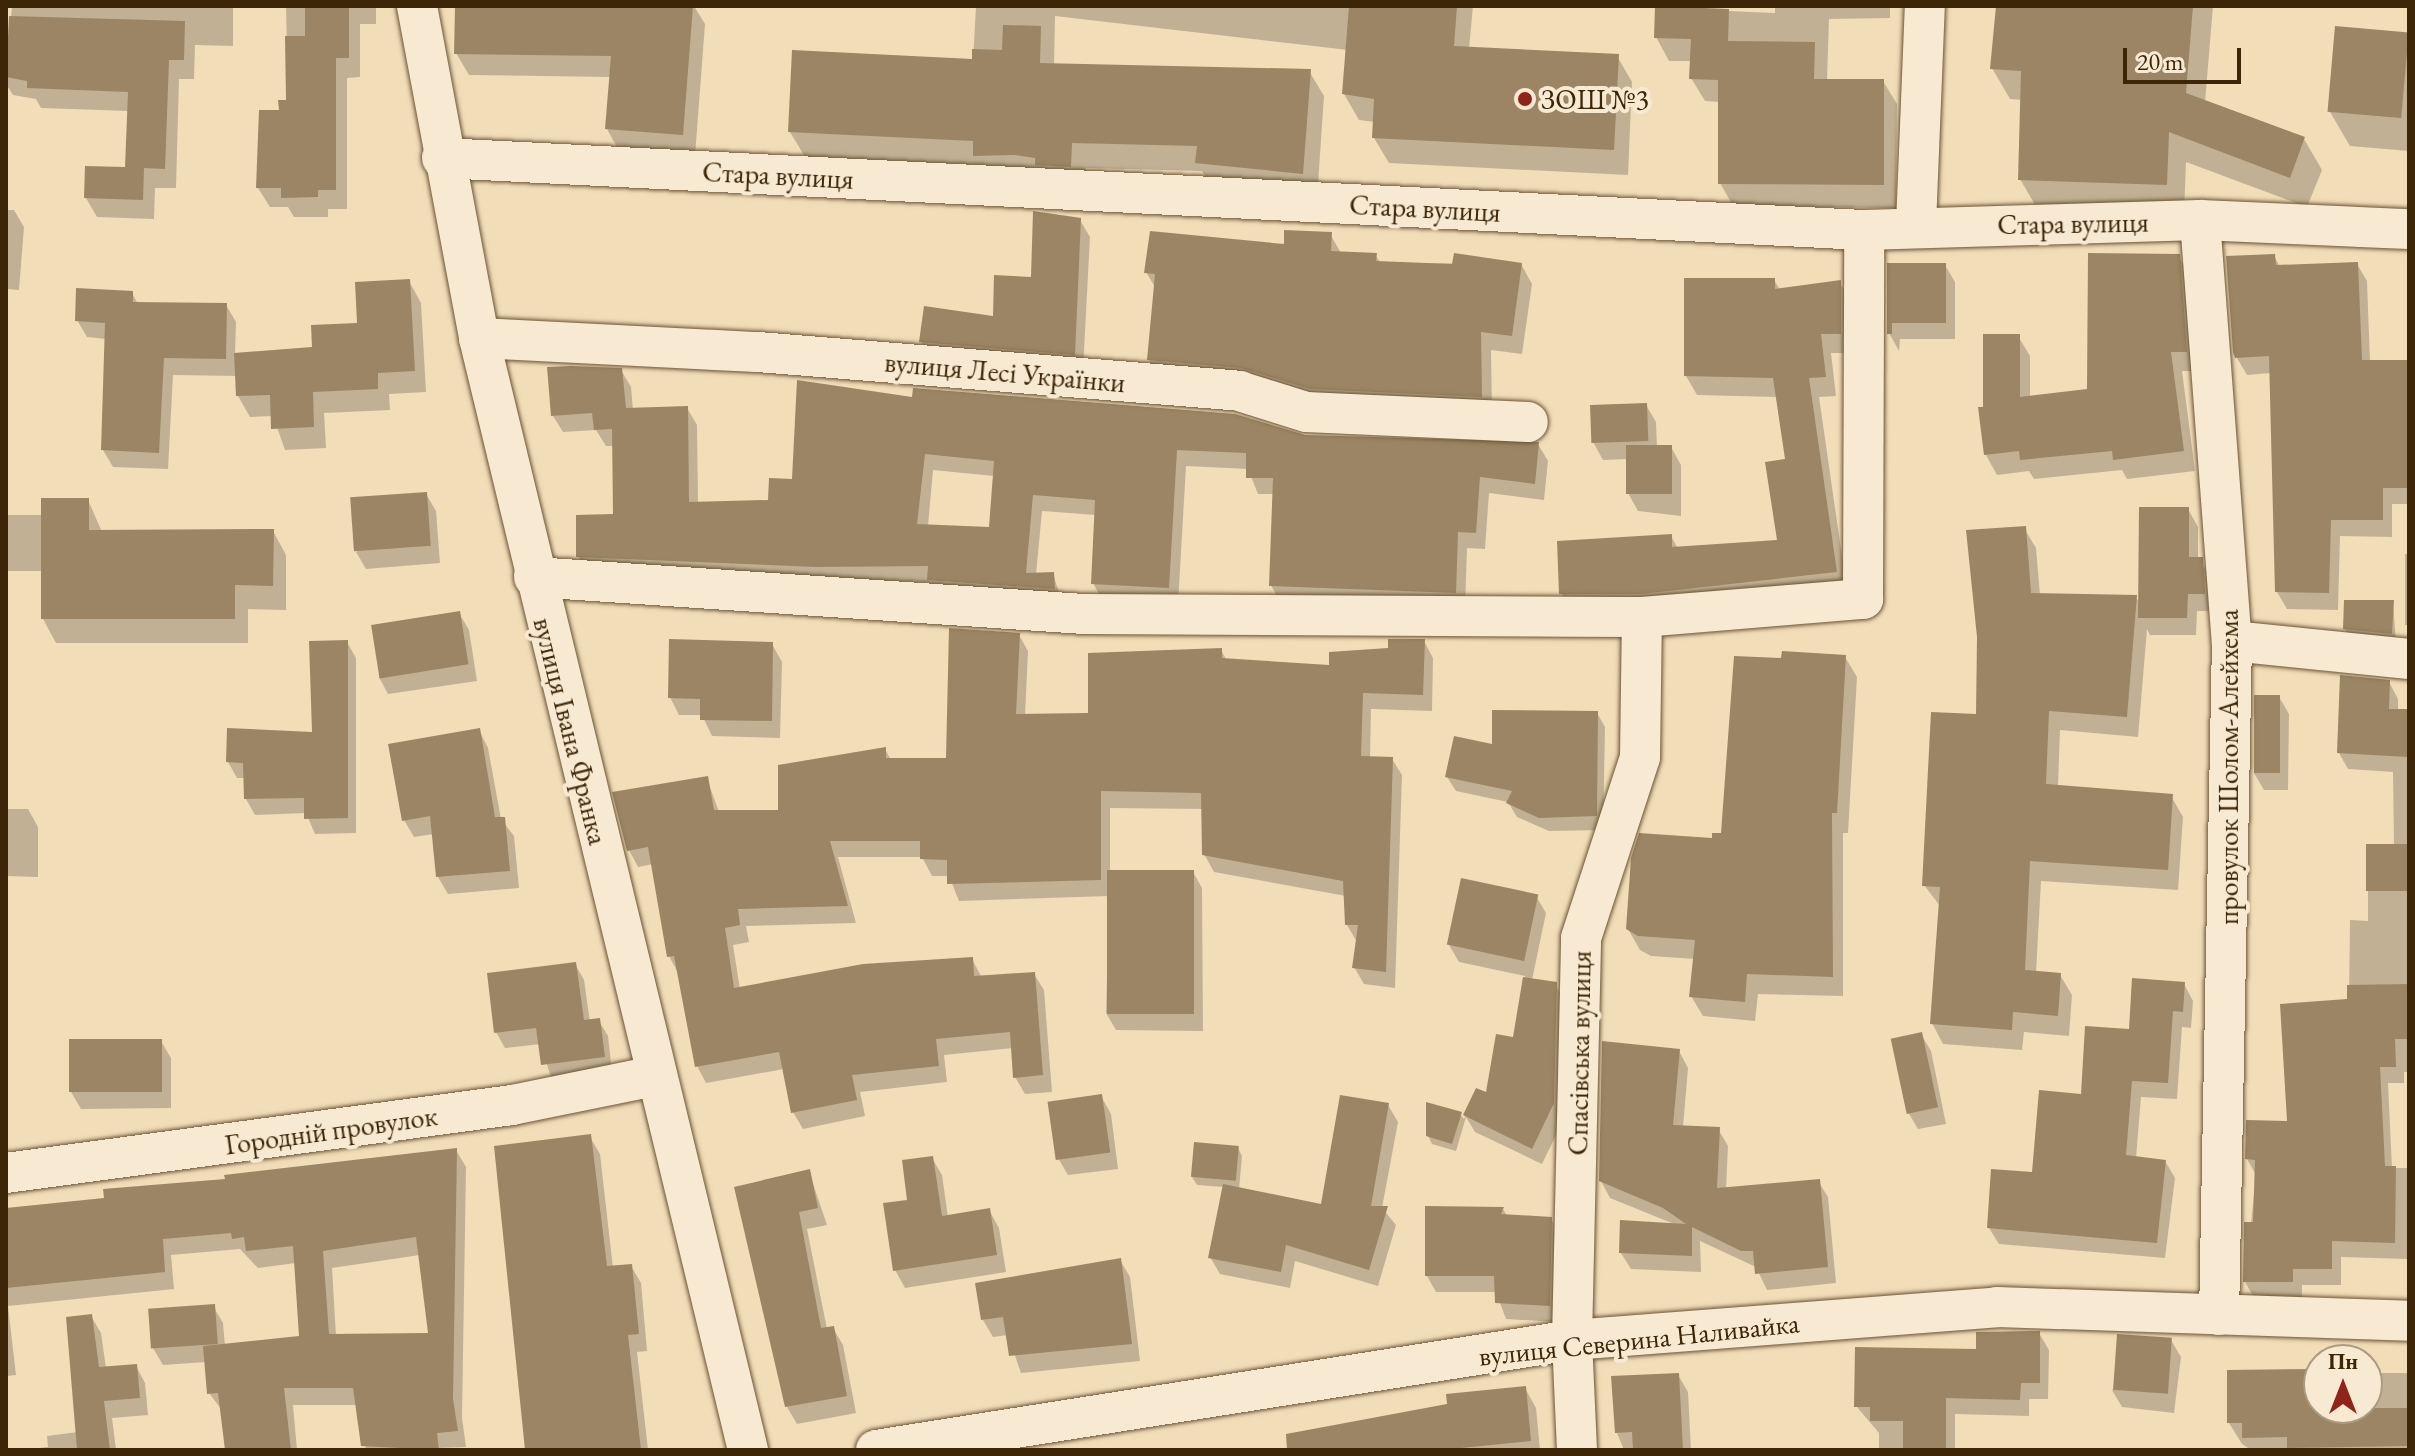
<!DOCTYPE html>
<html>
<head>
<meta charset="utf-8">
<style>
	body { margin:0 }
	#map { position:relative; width:2415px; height:1456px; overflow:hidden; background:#f2ddb9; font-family:"EB Garamond",serif }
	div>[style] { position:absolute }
	.shadow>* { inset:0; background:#0003; transform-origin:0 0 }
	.building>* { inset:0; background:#9b8564; transform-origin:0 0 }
	.roads { filter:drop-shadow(0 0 2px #6a5434) drop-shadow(0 0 2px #6a5434) }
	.street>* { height:40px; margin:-20px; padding:0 20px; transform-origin:20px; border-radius:20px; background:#f7e9d2 }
	.dots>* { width:22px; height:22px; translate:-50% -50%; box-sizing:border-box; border:4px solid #f7e9d2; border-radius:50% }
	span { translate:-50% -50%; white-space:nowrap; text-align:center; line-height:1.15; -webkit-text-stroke:8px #f7e9d2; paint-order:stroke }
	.poi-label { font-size:28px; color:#3d2607 }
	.left { translate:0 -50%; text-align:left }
	.street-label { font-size:28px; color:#3d2607 }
	.frame { position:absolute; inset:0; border:8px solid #3d2607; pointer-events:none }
	.north { position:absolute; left:2303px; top:1344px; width:80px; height:80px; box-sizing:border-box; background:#f7e9d2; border:2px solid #ad9b81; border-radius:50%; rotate:0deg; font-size:22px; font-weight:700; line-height:32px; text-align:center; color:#3d2607 }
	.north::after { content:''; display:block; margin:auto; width:28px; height:36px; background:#8f2418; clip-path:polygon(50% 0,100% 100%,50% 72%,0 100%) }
	.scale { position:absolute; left:2123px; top:48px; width:118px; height:36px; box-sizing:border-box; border:4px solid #3d2607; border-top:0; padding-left:10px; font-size:24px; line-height:28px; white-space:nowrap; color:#3d2607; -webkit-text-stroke:6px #f7e9d2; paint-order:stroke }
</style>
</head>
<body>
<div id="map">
	<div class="shadow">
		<i style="clip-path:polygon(12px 6px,233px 6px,233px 46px,195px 45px,194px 79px,179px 79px,176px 188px,155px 188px,154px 219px,97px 217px,86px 198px,127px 169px,129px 111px,41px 108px,36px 99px,13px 95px,6px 84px)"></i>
		<i style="clip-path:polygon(286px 6px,376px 6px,376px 24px,360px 24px,360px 77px,347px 78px,347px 209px,328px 209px,328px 217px,294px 217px,288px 207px,270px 207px,258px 188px,288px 102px)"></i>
		<i style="clip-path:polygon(457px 6px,694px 6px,705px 24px,695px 156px,619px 151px,607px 129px,611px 77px,469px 75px,456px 53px)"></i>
		<i style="clip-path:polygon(976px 6px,1473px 6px,1469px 49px,1617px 56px,1632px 82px,1628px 175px,1389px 163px,1374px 138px,1375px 122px,1359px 120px,1344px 94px,1348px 50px,1055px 16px,1054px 66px,1309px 71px,1324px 96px,1317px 199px,1212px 188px,1202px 171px,1086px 168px,1085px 192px,990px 181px,981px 165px,805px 157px,790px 132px,973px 61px)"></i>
		<i style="clip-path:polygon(1775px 6px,1890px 6px,1890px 18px,1829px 19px,1827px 81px,1883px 81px,1897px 104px,1896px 208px,1733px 206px,1720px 183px,1720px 102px,1705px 101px,1691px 78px,1692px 61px,1669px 61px,1656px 37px,1657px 8px,1775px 13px)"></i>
		<i style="clip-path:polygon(1998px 6px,2213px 6px,2205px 102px,2304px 139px,2322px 170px,2307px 207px,2186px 162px,2184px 215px,2038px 210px,2020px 179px,2022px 100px,2010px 99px,1992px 68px)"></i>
		<i style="clip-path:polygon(2409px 34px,2409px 151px,2350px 146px,2330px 112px)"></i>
		<i style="clip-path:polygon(6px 210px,14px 210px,24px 227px,19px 290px,6px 289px)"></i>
		<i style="clip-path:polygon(1080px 220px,1090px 237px,1083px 370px,930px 358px,921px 342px,995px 318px)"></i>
		<i style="clip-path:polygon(1330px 234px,1341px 253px,1375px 255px,1381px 263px,1521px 264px,1532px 284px,1522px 354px,1491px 350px,1492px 415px,1160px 379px,1149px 360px,1156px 289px,1146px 272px)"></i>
		<i style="clip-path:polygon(2178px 256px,2190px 276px,2197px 371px,2182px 371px,2195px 471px,2127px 479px,2122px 470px,2034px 479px,2029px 471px,1997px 475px,1986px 455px,1985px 408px,2018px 336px,2030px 356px,2030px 398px,2089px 391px)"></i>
		<i style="clip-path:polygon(2274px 256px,2280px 267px,2357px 264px,2367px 281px,2370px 362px,2409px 362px,2409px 504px,2392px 504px,2392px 537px,2340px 536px,2338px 610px,2287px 609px,2277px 592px,2271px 373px,2247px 375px,2237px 358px)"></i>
		<i style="clip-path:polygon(1889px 265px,1945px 265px,1955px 282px,1955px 339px,1900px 339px,1899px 351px,1889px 333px)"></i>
		<i style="clip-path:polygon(1774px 280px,1780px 290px,1840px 283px,1851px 302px,1851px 353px,1831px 353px,1836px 396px,1819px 397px,1847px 591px,1572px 612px,1561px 593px,1671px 536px,1678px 549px,1779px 542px,1787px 461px,1778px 397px,1697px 395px,1686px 376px)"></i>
		<i style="clip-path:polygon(409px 281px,421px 303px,426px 392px,389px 394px,390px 410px,324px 413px,326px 448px,285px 450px,273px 416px,250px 417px,238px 396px,237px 376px,173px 375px,168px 469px,113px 467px,103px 450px,106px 339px,87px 337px,77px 320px,132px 293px,138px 304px,226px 305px,236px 322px,235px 355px,314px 349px,359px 325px)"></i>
		<i style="clip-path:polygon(evenodd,621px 370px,631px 387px,633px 410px,687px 408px,697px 425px,698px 503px,770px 502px,913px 399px,1305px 437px,1538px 444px,1548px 461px,1544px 500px,1489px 493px,1485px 549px,1467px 548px,1465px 609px,1280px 602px,1271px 585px,1274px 494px,1258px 494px,1248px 469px,1186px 466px,1178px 604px,1102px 600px,1093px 583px,1096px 515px,1042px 511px,1036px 575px,1053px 574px,1063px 605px,939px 597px,930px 582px,588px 573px,578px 556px,615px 516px,615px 446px,606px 446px,596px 430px,563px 432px,553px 416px,621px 370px,933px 470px,994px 476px,990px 529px,928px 526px,933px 470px)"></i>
		<i style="clip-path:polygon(1646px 405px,1656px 422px,1657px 447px,1671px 447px,1681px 465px,1681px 516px,1638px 511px,1628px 493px,1628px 459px,1603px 460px,1593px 442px)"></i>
		<i style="clip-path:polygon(426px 494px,436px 511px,440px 563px,366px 569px,356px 552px)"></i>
		<i style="clip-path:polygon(88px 500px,102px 532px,273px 531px,286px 555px,286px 610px,248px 609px,248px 643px,56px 643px,43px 619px,43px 571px,6px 571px,6px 515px,43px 515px)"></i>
		<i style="clip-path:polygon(2188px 509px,2198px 527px,2198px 559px,2211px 577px,2213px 611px,2197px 611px,2196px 635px,2150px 635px,2147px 629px,2138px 737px,2060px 730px,2058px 786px,2171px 796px,2183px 817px,2178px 890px,2041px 881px,2036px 973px,2060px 975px,2072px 995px,2069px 1036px,2024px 1032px,2022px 1050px,1943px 1044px,1932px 1023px,1940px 906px,1924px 885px,1978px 716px,2024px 528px,2036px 548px,2040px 595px,2136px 597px,2140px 604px)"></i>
		<i style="left:2405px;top:554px;width:4px;height:71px"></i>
		<i style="clip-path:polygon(2393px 602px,2396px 642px,2349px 637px,2345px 629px)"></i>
		<i style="clip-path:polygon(459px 613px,469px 630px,477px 681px,388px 694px,379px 677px)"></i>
		<i style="clip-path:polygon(1019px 635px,1028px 651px,1025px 716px,1090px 715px,1221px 650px,1227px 661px,1331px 667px,1424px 641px,1433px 658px,1432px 711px,1371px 709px,1370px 758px,1392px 759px,1402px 775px,1395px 988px,1364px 984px,1354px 967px,1357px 942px,1347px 925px,1346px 896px,1214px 872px,1204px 854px,1203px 809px,1110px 808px,1110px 872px,1193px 872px,1202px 888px,1203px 1031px,1116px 1030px,1106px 1013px,1109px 896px,959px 901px,949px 876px,932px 876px,922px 857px,838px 857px,856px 923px,746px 926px,749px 942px,733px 945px,740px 989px,972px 959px,981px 976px,1034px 974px,1044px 990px,1052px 1092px,1025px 1094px,1015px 1077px,1013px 1048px,944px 1055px,947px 1082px,860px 1092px,865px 1116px,803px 1129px,793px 1112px,784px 1069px,706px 1083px,697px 1066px,678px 973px,669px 956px,653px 864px,638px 867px,629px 850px,707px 779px,719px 812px,780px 812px,885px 749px,891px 760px,948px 760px)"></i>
		<i style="clip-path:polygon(347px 642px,356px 658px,356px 833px,315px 834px,306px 813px,255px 815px,246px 799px,245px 778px,237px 778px,228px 762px,314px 734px)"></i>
		<i style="clip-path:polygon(772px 644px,782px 662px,780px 738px,712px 736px,702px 715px,679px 715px,670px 697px)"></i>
		<i style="clip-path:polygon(1845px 657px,1857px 677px,1848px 833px,1843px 833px,1843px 996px,1758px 994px,1755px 1021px,1703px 1016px,1691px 996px,1695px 959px,1651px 956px,1640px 950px,1628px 929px,1723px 835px,1783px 660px)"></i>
		<i style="clip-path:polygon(2389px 682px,2398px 699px,2398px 711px,2409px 711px,2409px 1072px,2404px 1072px,2404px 1083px,2388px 1083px,2392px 1168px,2409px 1168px,2409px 1259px,2341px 1257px,2341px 1285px,2302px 1285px,2302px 1298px,2254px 1298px,2245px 1282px,2256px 1175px,2247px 1159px,2289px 1123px,2349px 1001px,2350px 920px,2368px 921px,2368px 846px,2394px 846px,2393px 772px,2348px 769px,2339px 753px)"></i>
		<i style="clip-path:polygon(2279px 697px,2289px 714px,2288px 790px,2264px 790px,2254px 773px)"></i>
		<i style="clip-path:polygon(1597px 713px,1605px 727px,1603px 830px,1549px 831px,1517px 817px,1508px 802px,1456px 791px,1447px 777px,1494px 747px)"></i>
		<i style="clip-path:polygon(479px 730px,488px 748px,501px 819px,514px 836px,519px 888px,448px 894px,438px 877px,434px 834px,414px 837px,404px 820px)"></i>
		<i style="clip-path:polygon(6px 809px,28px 809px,38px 827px,38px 877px,6px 876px)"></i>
		<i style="clip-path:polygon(1536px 896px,1546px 913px,1532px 980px,1555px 984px,1565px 1001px,1563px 1121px,1542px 1164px,1475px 1132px,1466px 1117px,1456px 1151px,1432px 1144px,1428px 1136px,1460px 1114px,1464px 1119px,1477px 1090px,1487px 1095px,1515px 1039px,1525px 976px,1459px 962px,1449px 945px)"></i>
		<i style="clip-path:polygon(575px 964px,584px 980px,590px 1022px,599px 1021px,608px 1036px,612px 1072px,552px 1081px,541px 1044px,505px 1048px,496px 1032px)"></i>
		<i style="clip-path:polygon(2184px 984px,2193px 1001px,2191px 1028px,2182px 1027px,2177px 1099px,2141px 1097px,2136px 1158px,2165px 1161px,2175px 1178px,2165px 1258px,1999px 1244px,1989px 1228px,2034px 1174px,2131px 1031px)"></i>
		<i style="clip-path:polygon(1921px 1034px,1931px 1051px,1946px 1124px,1918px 1129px,1908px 1112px)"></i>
		<i style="clip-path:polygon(161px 1041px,171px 1058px,171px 1108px,81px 1109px,71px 1092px)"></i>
		<i style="clip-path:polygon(1679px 1051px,1688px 1068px,1683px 1127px,1718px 1129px,1728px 1146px,1726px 1189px,1818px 1181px,1828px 1197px,1836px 1283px,1767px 1290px,1756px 1267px,1700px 1241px,1701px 1272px,1631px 1269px,1621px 1253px,1674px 1224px,1610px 1198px,1601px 1181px)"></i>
		<i style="clip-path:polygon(1101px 1096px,1111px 1114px,1118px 1169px,1068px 1175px,1058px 1158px)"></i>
		<i style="clip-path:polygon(1388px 1105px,1398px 1122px,1382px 1208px,1396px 1225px,1378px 1286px,1295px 1261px,1290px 1288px,1220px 1274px,1210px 1257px,1224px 1187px,1197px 1185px,1192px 1177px,1238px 1148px,1242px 1156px,1239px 1190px,1322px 1207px)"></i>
		<i style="clip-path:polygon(590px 1137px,600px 1154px,613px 1268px,631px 1266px,641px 1283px,647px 1351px,637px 1352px,648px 1450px,527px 1450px)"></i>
		<i style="clip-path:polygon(evenodd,456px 1150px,466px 1167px,462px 1418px,466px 1447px,366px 1450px,357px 1405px,293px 1405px,297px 1450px,227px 1450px,222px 1410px,209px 1393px,206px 1362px,163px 1365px,153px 1348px,213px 1306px,223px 1323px,225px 1346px,301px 1338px,296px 1263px,258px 1268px,240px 1249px,171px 1255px,174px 1289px,8px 1306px,16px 1375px,6px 1376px,6px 1216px,456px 1150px,420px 1255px,430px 1335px,336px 1336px,332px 1268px,420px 1255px)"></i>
		<i style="clip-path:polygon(932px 1158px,942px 1175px,948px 1217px,989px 1210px,999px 1228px,1006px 1272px,905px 1288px,895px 1270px,910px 1201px)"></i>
		<i style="clip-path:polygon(809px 1172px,827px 1225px,807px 1229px,827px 1329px,833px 1328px,843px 1345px,856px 1413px,797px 1424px,787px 1407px,737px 1188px)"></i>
		<i style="clip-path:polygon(1503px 1209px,1507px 1216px,1551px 1219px,1560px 1235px,1558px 1322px,1506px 1319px,1496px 1292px,1436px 1292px,1427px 1276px)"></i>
		<i style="clip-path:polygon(1120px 1260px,1130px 1277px,1140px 1361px,1021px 1373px,1008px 1335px,993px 1337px,983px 1320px,977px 1285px)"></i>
		<i style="clip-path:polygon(91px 1316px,101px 1333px,106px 1368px,136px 1366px,145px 1383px,148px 1415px,112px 1418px,116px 1450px,20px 1450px,48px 1447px,47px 1436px,78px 1432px)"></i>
		<i style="clip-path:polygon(2039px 1333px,2049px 1350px,2048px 1399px,2029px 1399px,2029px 1416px,1955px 1414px,1955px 1450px,1879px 1450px,1879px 1433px,1856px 1406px,1978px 1351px)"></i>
		<i style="clip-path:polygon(2171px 1340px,2181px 1357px,2174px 1413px,2122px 1407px,2112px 1390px)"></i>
		<i style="clip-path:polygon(2319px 1372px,2319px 1408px,2367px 1408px,2367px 1373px,2409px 1373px,2409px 1450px,2251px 1450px,2242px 1444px,2229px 1423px)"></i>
		<i style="clip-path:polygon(1678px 1375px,1688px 1392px,1691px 1450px,1753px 1450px,1624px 1450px,1617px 1433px)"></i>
		<i style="clip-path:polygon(1525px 1388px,1536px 1408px,1540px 1450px,1317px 1450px)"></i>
	</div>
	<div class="building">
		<i style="clip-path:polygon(305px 6px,349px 6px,349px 58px,336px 58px,336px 190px,318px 190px,318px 197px,281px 198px,281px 188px,256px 188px,259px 110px,279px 110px,278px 100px,286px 100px,285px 36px,305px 36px)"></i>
		<i style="clip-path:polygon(455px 6px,693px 6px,683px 135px,605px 129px,611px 56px,454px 54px)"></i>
		<i style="clip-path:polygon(1349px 6px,1457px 6px,1454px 46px,1619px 54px,1614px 150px,1372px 138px,1374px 99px,1342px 94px)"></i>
		<i style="clip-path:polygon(1655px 6px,1729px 9px,1728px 41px,1815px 42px,1814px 79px,1884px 79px,1884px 185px,1718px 184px,1718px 80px,1689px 79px,1691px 39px,1654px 38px)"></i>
		<i style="clip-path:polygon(1996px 6px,2193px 6px,2186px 93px,2305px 137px,2290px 178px,2169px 132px,2167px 185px,2018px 180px,2021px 71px,1990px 69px)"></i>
		<i style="clip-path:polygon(9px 16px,185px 21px,184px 60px,169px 60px,165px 169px,144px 168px,143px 200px,84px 198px,85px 166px,125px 167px,128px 92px,27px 88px,27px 81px,6px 77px)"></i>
		<i style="clip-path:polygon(1003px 25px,1041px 26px,1040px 63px,1311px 69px,1303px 174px,1195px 163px,1197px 146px,1072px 143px,1071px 167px,1035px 165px,1035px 158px,1014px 155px,973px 156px,973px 141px,788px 132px,792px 50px,972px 59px,972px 49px,1002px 50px)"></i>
		<i style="left:2335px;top:26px;width:74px;height:86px;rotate:5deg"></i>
		<i style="clip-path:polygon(1033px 211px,1081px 218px,1075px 355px,919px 342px,924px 306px,993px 316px,994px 275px,1031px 277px)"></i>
		<i style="clip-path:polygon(1284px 230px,1332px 232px,1331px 251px,1377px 253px,1376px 261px,1452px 264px,1454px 253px,1522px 263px,1512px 336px,1481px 332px,1482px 397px,1310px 389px,1241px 368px,1147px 360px,1155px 274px,1144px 273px,1150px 231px,1284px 244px)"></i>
		<i style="clip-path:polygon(2088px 253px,2180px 254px,2187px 352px,2171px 352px,2184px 451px,2113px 460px,2112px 451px,2020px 460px,2019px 451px,1984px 455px,1978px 407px,1983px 407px,1983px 334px,2020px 334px,2020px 397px,2087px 389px)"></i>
		<i style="clip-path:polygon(2275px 254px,2276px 265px,2358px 262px,2362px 360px,2409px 360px,2409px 488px,2383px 488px,2383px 520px,2331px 520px,2329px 593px,2275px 592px,2269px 356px,2235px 358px,2233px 352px,2226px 256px)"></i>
		<i style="clip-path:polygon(1887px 263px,1946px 263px,1946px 323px,1892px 323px,1892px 334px,1887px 334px)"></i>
		<i style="clip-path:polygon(1684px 278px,1775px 278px,1775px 289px,1841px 280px,1841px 334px,1821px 334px,1826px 377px,1809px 378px,1837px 572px,1641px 594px,1559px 594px,1557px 541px,1672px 534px,1672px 547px,1777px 540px,1765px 462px,1785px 459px,1773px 378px,1684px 376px)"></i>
		<i style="clip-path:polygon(410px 279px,415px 371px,378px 373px,378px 389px,313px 392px,314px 427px,271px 429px,270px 395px,236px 396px,234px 353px,312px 347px,311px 325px,357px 323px,355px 282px)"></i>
		<i style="clip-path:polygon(76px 288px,133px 291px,133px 302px,227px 303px,226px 359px,164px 358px,159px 453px,101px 450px,105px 323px,75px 321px)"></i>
		<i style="clip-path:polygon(evenodd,571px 366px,622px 368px,626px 408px,688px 406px,689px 502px,768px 500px,769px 478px,792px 479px,797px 380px,912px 397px,913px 388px,1235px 414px,1305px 435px,1539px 442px,1535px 484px,1480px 477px,1476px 533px,1458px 532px,1456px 593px,1269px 586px,1273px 478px,1246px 478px,1246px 453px,1177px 450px,1169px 588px,1091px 584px,1095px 500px,1033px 495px,1026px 573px,1054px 572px,1055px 589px,927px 580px,928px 566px,816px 567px,576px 557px,576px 515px,613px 514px,612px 429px,594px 430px,592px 413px,551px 416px,547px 367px,571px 366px,925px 454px,994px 461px,989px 527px,917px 524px,925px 454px)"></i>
		<i style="left:1647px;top:403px;width:38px;height:57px;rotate:88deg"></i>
		<i style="left:1626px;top:445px;width:46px;height:49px"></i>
		<i style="left:427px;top:492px;width:54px;height:77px;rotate:86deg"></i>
		<i style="clip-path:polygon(41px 498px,89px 498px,89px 530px,274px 529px,273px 586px,235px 585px,235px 619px,41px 619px)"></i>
		<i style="clip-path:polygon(2139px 507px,2189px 507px,2189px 557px,2203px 557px,2205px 594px,2188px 594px,2187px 618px,2138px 618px)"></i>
		<i style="clip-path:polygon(2026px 526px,2031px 593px,2137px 595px,2127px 717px,2049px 711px,2046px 784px,2173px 794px,2168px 870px,2030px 861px,2025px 970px,2061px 973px,2058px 1016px,2013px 1012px,2012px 1030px,1930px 1024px,1940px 887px,1922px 886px,1931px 712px,1976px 714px,1977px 637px,1966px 530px)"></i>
		<i style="clip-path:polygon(2344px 600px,2394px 600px,2392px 634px,2343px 629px)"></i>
		<i style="left:460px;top:611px;width:54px;height:90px;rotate:81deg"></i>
		<i style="clip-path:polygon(949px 628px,1020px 633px,1016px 714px,1088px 713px,1088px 653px,1222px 648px,1222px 658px,1329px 665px,1329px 652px,1388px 648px,1388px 639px,1425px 639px,1423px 695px,1363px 693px,1361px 756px,1393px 757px,1386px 972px,1352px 968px,1358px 925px,1345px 925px,1343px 881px,1202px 855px,1201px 793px,1101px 791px,1101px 880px,947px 884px,947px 860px,920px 859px,920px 841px,830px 841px,848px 906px,738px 909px,740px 925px,725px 928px,734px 988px,863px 964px,973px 957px,974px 976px,1035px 972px,1043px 1075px,1013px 1078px,1010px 1032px,936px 1039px,939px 1066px,852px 1075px,857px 1100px,791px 1113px,779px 1052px,695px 1067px,674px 956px,667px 957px,648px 847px,627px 851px,612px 792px,708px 776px,714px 810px,778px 810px,778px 765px,886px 747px,886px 758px,946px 758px)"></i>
		<i style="clip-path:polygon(669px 639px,773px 642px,772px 721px,700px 720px,700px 699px,668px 698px)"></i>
		<i style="clip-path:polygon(348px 640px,348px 818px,304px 819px,304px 798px,244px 799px,243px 763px,226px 762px,227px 728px,312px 732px,309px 641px)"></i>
		<i style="clip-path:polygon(1782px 651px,1846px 655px,1837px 813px,1832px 813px,1833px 977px,1747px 974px,1745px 1002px,1689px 997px,1695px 940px,1638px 936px,1626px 929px,1631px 858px,1639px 833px,1712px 838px,1712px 833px,1721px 833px,1734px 656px,1781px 658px)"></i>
		<i style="clip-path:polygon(2340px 675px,2390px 680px,2389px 709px,2409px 709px,2409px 757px,2337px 753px)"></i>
		<i style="left:2254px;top:695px;width:26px;height:78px"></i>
		<i style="clip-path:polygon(1492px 710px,1598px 711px,1597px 816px,1539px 818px,1506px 803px,1512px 791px,1445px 777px,1454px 736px,1492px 744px)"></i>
		<i style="clip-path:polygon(480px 728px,495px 817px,505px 817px,510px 871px,436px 877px,430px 816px,402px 821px,388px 744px)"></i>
		<i style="left:2366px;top:844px;width:43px;height:47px"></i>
		<i style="left:1107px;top:870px;width:87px;height:144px"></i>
		<i style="left:1461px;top:878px;width:79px;height:68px;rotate:12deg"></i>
		<i style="clip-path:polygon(576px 962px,584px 1020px,600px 1018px,605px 1057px,541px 1065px,536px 1028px,494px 1033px,487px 973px)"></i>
		<i style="clip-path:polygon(1523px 977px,1557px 982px,1554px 1103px,1532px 1149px,1463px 1115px,1476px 1088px,1486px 1092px,1496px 1034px,1513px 1037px)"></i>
		<i style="clip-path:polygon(2132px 978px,2185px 982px,2183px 1012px,2173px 1011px,2168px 1083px,2132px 1081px,2126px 1155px,2166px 1160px,2157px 1243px,1987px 1228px,1991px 1169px,2032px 1172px,2039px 1090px,2081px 1094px,2085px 1026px,2129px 1029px)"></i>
		<i style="clip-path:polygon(2409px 984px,2409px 1039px,2395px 1039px,2396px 1067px,2380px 1067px,2385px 1166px,2396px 1166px,2395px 1243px,2332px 1241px,2332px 1269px,2293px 1269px,2293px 1282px,2243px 1282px,2244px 1222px,2253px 1222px,2255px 1160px,2245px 1159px,2246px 1120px,2287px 1121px,2280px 1004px,2347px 999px,2347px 985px)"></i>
		<i style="left:1922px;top:1032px;width:77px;height:32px;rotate:78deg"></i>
		<i style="left:69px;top:1039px;width:93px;height:53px"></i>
		<i style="clip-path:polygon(1602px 1041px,1680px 1049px,1673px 1125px,1720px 1127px,1717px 1188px,1820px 1179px,1828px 1267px,1755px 1274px,1753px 1251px,1741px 1251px,1692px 1227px,1692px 1256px,1619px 1253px,1620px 1220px,1686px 1224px,1663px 1208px,1599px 1181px)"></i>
		<i style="left:1102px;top:1094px;width:59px;height:55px;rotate:82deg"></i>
		<i style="clip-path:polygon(1340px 1095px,1389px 1103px,1371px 1206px,1388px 1206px,1369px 1270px,1286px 1245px,1281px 1272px,1208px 1258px,1223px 1184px,1321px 1204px)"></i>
		<i style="clip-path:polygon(1426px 1102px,1462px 1112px,1452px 1144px,1426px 1136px)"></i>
		<i style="clip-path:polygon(591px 1134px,607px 1266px,632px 1264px,639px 1334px,628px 1335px,641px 1450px,525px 1450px,494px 1146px)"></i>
		<i style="left:1194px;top:1142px;width:45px;height:35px;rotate:5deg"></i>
		<i style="clip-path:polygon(evenodd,457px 1148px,453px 1399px,458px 1431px,437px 1433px,439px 1450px,361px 1446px,353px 1388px,284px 1388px,291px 1450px,225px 1450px,218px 1393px,207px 1394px,203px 1346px,299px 1336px,293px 1246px,246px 1251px,244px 1237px,232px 1239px,231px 1233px,163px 1239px,165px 1272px,6px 1288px,6px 1208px,104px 1198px,103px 1189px,225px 1179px,224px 1175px,457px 1148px,416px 1237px,428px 1333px,329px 1334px,323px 1251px,416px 1237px)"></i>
		<i style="clip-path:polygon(933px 1156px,942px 1216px,990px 1208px,997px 1255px,893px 1271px,883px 1203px,907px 1200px,902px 1160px)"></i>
		<i style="clip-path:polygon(810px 1169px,818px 1208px,799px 1212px,821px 1328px,834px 1326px,847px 1396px,785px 1407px,734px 1187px)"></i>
		<i style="clip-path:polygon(1425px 1206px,1504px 1207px,1501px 1214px,1552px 1217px,1550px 1306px,1495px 1303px,1494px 1276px,1425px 1276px)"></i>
		<i style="clip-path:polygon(1121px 1258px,1132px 1344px,1009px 1356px,1003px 1317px,981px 1320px,975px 1283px)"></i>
		<i style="left:215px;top:1304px;width:40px;height:67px;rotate:86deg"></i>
		<i style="clip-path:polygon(92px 1314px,99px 1367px,137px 1364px,140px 1398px,104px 1401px,110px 1450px,77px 1450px,66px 1317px)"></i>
		<i style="clip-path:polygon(2040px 1331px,2040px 1383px,2021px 1383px,2020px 1400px,1946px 1398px,1946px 1450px,1903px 1450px,1903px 1421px,1870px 1421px,1870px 1407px,1854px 1407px,1855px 1347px,1976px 1349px,1976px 1332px)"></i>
		<i style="left:2117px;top:1334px;width:55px;height:56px;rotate:4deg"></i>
		<i style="clip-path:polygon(2319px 1369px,2319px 1408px,2409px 1408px,2409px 1446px,2287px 1448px,2287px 1437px,2242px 1438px,2242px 1423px,2227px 1423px,2227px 1370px)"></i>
		<i style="clip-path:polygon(1679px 1373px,1683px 1450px,1633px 1450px,1632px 1432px,1615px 1433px,1611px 1376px)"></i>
		<i style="clip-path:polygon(1526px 1386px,1531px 1441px,1441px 1450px,1287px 1450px,1286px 1434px,1447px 1404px,1446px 1394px)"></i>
	</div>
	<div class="roads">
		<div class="street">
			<i style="left:417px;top:6px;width:338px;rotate:79.4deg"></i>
			<i style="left:479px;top:338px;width:1144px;rotate:76.4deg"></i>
			<i style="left:442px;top:158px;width:1424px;rotate:2.9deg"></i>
			<i style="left:1864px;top:230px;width:336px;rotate:-1.7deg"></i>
			<i style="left:2200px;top:220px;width:209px;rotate:2.5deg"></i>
			<i style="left:2200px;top:220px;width:422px;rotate:85.7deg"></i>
			<i style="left:2232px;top:641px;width:674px;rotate:91.1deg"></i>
			<i style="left:1916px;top:226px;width:220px;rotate:-87.7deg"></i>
			<i style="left:479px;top:338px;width:279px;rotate:2.9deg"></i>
			<i style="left:758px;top:352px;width:483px;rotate:4.6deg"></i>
			<i style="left:1239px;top:391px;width:70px;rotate:17.4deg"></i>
			<i style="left:1306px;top:412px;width:222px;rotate:2.6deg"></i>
			<i style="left:534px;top:577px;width:551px;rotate:3.85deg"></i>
			<i style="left:1084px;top:614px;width:558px;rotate:0.31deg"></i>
			<i style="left:1642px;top:617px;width:222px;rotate:-4.7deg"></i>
			<i style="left:1863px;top:599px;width:369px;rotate:-89.8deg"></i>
			<i style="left:2232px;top:641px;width:178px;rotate:5.8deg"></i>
			<i style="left:6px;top:1173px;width:511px;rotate:-7.65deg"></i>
			<i style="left:512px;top:1105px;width:145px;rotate:-11.5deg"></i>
			<i style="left:876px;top:1450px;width:705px;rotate:-8.98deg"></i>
			<i style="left:1572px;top:1340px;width:426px;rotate:-4.4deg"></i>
			<i style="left:1997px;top:1307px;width:412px;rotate:1.9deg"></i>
			<i style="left:1577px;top:1450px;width:110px;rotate:-92.6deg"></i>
			<i style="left:1572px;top:1340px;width:402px;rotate:-88.7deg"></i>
			<i style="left:1581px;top:938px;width:190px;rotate:-71.9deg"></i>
			<i style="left:1640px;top:757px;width:140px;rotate:-89.2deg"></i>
		</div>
	</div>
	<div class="dots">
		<i style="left:1525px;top:99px;background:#8f2418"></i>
	</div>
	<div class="poi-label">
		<span class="left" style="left:1541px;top:99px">ЗОШ №3</span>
	</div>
	<div class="street-label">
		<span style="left:778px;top:175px;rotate:3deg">Стара вулиця</span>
		<span style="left:1425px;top:208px;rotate:3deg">Стара вулиця</span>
		<span style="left:2073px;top:223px;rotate:-1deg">Стара вулиця</span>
		<span style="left:1005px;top:372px;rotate:5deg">вулиця Лесі Українки</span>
		<span style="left:571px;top:731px;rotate:76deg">вулиця Івана Франка</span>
		<span style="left:2228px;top:767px;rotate:-90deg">провулок Шолом-Алейхема</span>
		<span style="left:1579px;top:1053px;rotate:-89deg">Спасівська вулиця</span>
		<span style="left:331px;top:1130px;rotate:-8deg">Городній провулок</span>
		<span style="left:1639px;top:1339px;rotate:-6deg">вулиця Северина Наливайка</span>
	</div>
	<div class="frame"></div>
	<div class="north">Пн</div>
	<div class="scale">20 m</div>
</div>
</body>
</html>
